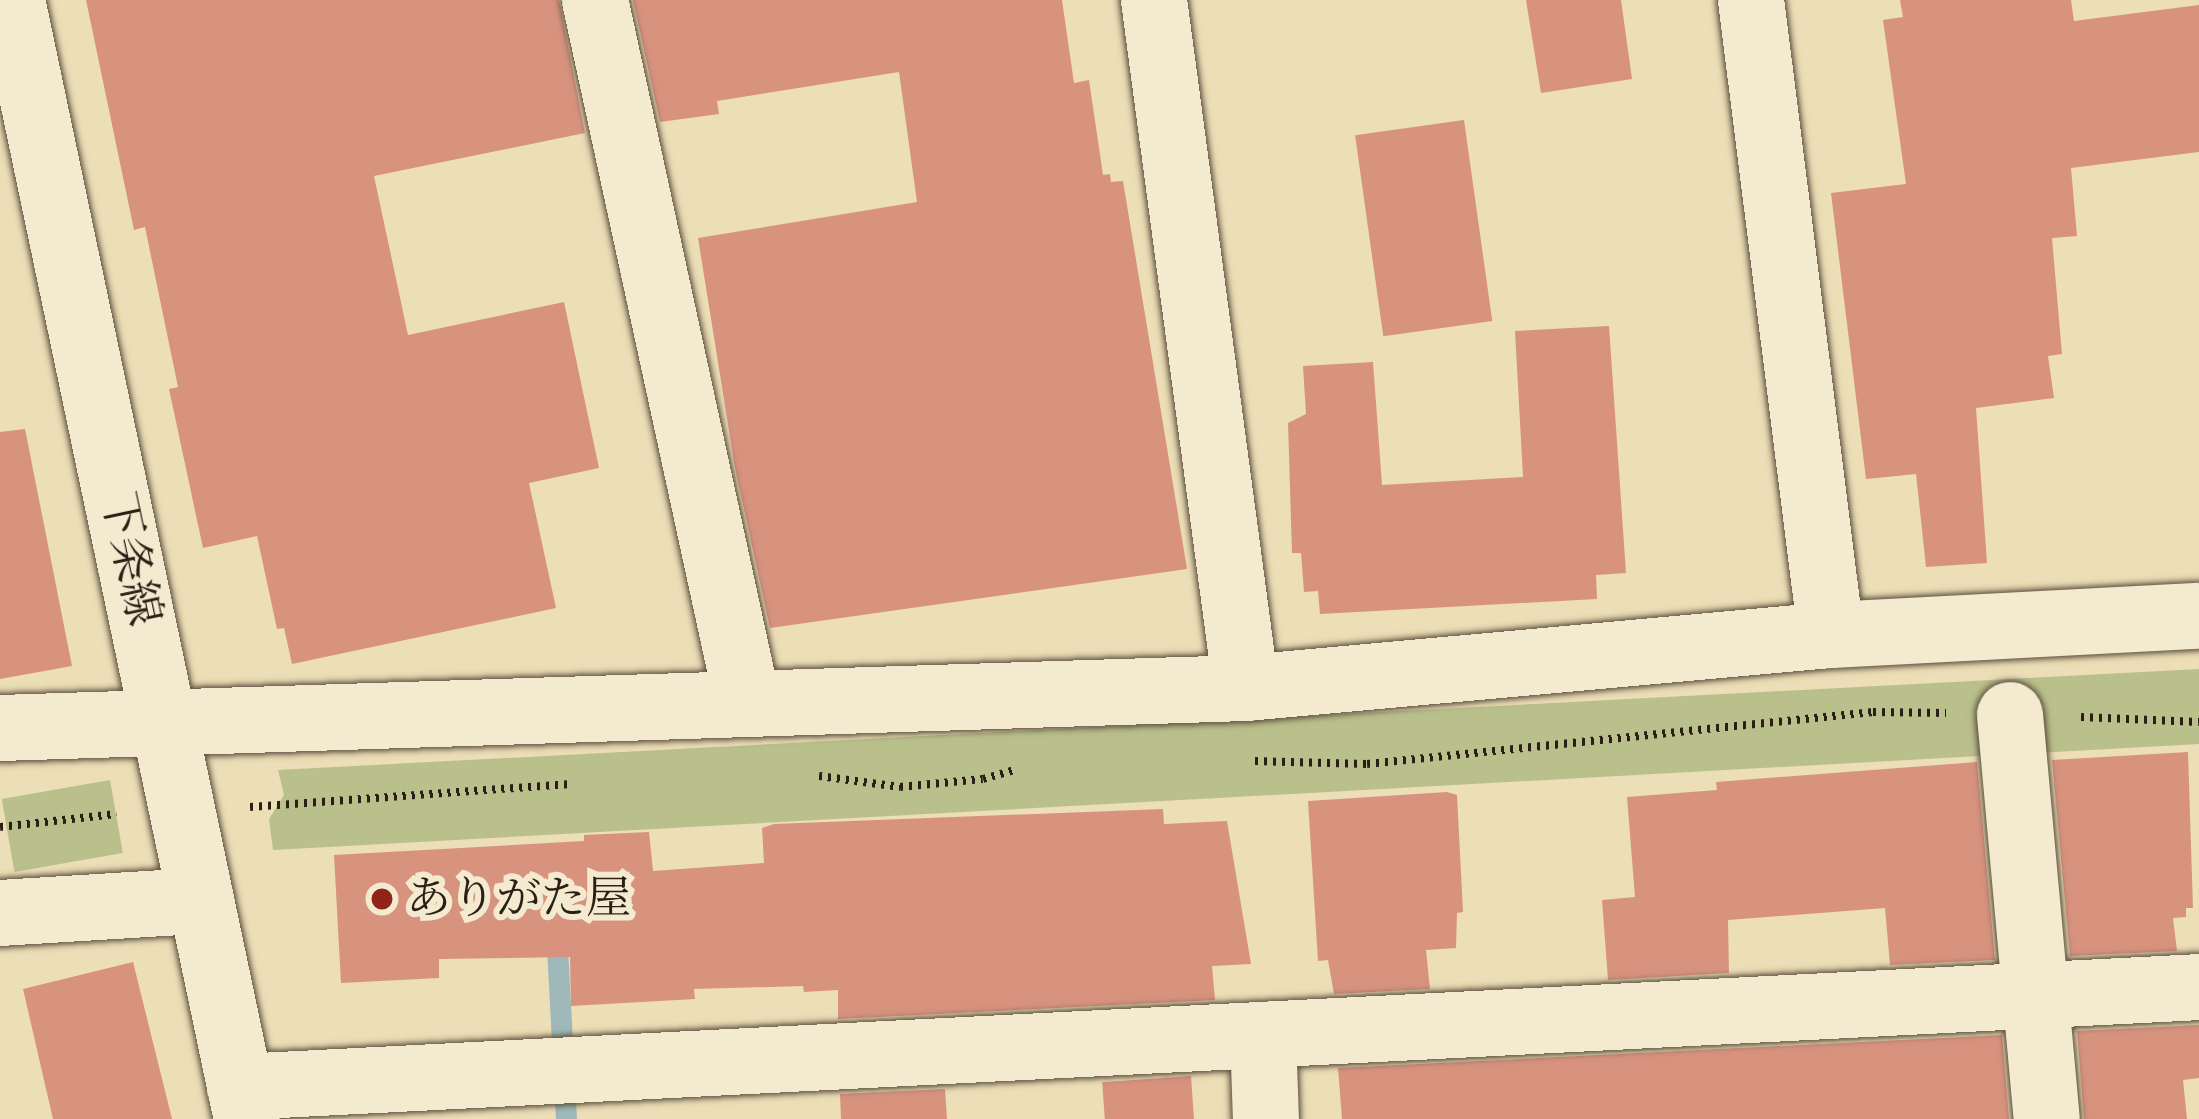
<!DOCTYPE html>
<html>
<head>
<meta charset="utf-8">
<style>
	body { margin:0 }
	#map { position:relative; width:2199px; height:1119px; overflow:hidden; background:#ecdeb6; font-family:Cardo,"Noto Serif JP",serif }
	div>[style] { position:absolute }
	.green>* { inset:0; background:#bac08c; transform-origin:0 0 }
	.stream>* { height:21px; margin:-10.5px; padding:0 10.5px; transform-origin:10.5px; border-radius:10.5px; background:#9fb9ba }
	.building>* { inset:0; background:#d8937f; transform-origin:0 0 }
	.path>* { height:8px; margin-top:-4px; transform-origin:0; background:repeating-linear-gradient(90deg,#2b1e15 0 3px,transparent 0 9px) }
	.roads { filter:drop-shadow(0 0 3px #5b4e3d) drop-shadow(0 0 3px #5b4e3d) }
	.street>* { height:66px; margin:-33px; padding:0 33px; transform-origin:33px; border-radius:33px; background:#f3ead0 }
	.secondary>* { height:66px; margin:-33px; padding:0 33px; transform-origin:33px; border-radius:33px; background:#f3ead0 }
	.dots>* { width:33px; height:33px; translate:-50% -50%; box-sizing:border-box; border:6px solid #f3ead0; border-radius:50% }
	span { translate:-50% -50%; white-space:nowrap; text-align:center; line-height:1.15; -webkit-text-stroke:12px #f3ead0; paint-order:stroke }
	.street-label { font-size:45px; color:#2b1e15 }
	.poi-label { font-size:45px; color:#2b1e15 }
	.left { translate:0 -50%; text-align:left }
</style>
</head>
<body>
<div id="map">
	<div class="green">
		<i style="clip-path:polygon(2199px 669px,2199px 744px,273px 850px,269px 819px,284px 795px,278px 770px)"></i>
		<i style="left:110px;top:780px;width:74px;height:110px;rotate:80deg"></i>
	</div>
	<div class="stream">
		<i style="left:556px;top:928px;width:191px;rotate:87deg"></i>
	</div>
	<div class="building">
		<i style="clip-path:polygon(86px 0,559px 0,585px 133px,374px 176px,408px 335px,564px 302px,599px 468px,529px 483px,556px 608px,292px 664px,284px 628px,277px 629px,257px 536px,203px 548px,169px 389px,178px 387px,145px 227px,134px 230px)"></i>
		<i style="clip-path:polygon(633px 0,1062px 0,1074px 83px,1089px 80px,1103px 175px,1110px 174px,1111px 182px,1123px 181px,1187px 569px,770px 628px,735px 468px,698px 238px,917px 202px,899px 72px,717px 101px,719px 114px,660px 122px)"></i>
		<i style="clip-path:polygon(1526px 0,1621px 0,1632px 79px,1541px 93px)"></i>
		<i style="clip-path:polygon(1900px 0,2071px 0,2074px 21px,2199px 5px,2199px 152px,2071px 168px,2077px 236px,2052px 238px,2062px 354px,2048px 356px,2054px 398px,1976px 408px,1987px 563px,1926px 567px,1916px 474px,1866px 479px,1831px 193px,1906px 184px,1883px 20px,1903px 17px)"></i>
		<i style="left:1464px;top:120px;width:203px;height:110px;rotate:82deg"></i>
		<i style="clip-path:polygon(1609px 326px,1626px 573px,1596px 575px,1597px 599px,1320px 614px,1318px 591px,1304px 592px,1301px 553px,1292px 553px,1288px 423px,1306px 414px,1303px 366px,1373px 362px,1382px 485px,1523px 477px,1515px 331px)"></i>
		<i style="clip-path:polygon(25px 429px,72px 666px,0 679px,0 432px)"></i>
		<i style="clip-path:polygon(2188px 752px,2193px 908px,2186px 908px,2186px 917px,2173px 918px,2177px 951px,2070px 956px,2052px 760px)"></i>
		<i style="clip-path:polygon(1977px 762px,1995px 960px,1890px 965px,1885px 908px,1728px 920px,1729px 973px,1608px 980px,1602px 900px,1635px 897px,1627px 797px,1717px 790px,1716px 782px)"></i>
		<i style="clip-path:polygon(1447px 792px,1457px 795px,1463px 912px,1457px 913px,1456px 948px,1426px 950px,1430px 989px,1334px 994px,1328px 960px,1318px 961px,1308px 801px)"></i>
		<i style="clip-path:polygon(1163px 809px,1164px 824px,1227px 821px,1251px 964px,1212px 966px,1215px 1000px,838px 1019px,838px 990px,804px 992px,803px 986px,694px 989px,695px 999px,571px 1006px,570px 957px,439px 959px,439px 978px,341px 983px,334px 855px,584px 841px,584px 835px,649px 832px,653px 871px,764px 863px,762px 828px,774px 824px)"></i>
		<i style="clip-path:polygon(133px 962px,172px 1119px,53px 1119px,23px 989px)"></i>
		<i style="clip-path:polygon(2199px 1025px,2199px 1078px,2183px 1080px,2187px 1119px,2084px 1119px,2077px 1031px)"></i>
		<i style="clip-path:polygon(2002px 1035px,2009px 1119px,1342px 1119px,1338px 1068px)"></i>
		<i style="left:1191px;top:1076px;width:43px;height:89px;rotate:86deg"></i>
		<i style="clip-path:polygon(945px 1089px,947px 1119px,841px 1119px,840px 1094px)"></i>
	</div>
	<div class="path">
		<i style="left:2081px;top:717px;width:118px;rotate:2.4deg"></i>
		<i style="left:1255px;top:761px;width:112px;rotate:1.5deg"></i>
		<i style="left:1367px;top:764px;width:509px;rotate:-5.87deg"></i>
		<i style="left:1873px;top:712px;width:73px;rotate:0.8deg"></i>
		<i style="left:819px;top:776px;width:82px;rotate:7.7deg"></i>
		<i style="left:900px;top:787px;width:83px;rotate:-5.5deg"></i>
		<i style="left:983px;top:779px;width:35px;rotate:-16deg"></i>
		<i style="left:250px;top:807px;width:322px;rotate:-4.1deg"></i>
		<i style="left:0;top:827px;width:117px;rotate:-6.4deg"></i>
	</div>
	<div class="roads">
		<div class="street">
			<i style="left:595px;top:0;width:716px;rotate:77.75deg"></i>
			<i style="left:1154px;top:0;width:694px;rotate:82.38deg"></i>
			<i style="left:1751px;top:0;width:640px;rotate:82.82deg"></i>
			<i style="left:2010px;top:715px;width:406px;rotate:84.8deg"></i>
			<i style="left:0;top:728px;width:1247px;rotate:-1.84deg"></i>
			<i style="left:1246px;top:688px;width:587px;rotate:-5.18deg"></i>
			<i style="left:1831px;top:635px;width:368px;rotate:-3deg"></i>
			<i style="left:0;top:913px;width:198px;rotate:-3.5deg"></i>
			<i style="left:1263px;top:1035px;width:84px;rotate:88deg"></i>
			<i style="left:240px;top:1087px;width:1962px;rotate:-2.92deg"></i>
		</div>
		<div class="secondary">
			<i style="left:12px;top:0;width:1143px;rotate:78.14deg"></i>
		</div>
	</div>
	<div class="dots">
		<i style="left:382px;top:899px;background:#8f2418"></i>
	</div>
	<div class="street-label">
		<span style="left:131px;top:559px;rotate:78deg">下条線</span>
	</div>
	<div class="poi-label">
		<span class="left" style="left:406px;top:899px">ありがた屋</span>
	</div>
</div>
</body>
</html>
